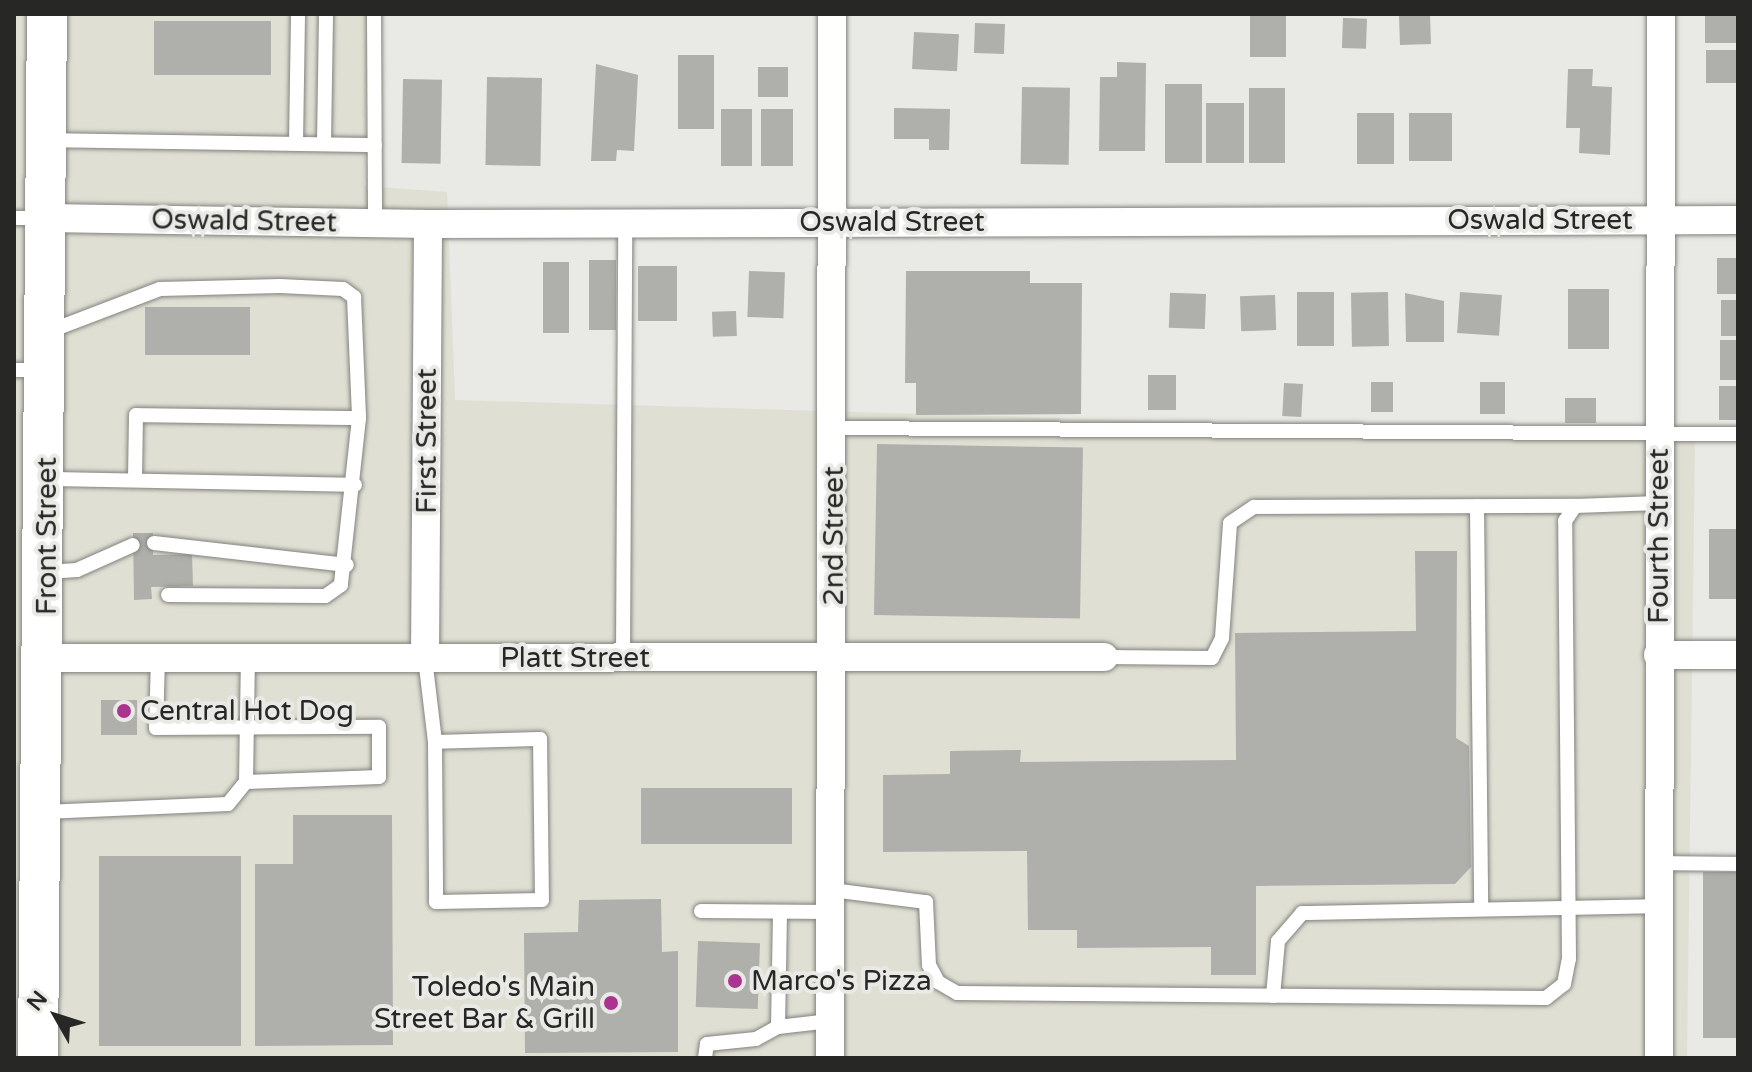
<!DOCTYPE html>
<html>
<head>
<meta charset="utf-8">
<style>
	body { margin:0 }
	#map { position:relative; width:1752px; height:1072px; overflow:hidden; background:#e9e9e5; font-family:"Varela Round",sans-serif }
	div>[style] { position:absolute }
	.built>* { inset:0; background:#dfdfd4 }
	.building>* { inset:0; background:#afafab; transform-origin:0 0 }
	.roads { filter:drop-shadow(0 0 2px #83837f) drop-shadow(0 0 2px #83837f) }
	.service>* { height:14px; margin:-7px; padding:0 7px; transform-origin:7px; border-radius:7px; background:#fff }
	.minor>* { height:28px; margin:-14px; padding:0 14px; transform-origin:14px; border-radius:14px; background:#fff }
	.secondary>* { height:40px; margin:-20px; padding:0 20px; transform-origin:20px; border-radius:20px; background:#fff }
	.dots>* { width:22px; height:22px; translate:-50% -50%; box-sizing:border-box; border:4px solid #e9e9e5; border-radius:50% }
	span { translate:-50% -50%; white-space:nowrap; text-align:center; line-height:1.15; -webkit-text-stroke:8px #e9e9e5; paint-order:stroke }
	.street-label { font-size:28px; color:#272726 }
	.poi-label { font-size:28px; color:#272726 }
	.left { translate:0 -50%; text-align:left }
	.right { translate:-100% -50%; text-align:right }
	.frame { position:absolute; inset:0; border:16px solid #272726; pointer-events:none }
	.north { position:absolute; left:16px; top:976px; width:80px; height:80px; -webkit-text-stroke:6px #e9e9e5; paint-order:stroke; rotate:309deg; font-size:22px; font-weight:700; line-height:32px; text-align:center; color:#272726 }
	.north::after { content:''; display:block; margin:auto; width:28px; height:36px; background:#272726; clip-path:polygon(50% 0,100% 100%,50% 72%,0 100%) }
</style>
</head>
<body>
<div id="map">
	<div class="built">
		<i style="clip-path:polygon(14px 14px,368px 14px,364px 186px,447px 192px,455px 400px,1695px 437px,1687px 1058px,14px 1058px)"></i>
	</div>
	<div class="building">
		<i style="left:1250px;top:14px;width:36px;height:43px"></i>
		<i style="left:1705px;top:14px;width:33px;height:29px"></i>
		<i style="left:1430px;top:15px;width:29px;height:31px;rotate:88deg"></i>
		<i style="left:1343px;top:18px;width:24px;height:30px;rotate:2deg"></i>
		<i style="left:271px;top:21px;width:54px;height:117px;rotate:90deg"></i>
		<i style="left:975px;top:23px;width:30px;height:30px;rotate:2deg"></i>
		<i style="left:914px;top:32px;width:45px;height:37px;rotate:3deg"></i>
		<i style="left:1706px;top:50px;width:32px;height:33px"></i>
		<i style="left:678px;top:55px;width:36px;height:74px"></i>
		<i style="clip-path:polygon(1117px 62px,1146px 63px,1145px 151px,1099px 151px,1100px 77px,1117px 77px)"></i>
		<i style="clip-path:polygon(596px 64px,638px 75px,634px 151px,617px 150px,616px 161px,591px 161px)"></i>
		<i style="left:758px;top:67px;width:30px;height:30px"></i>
		<i style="clip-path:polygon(1568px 69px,1593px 69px,1592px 86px,1612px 87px,1610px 155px,1579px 153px,1580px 128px,1566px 128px)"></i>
		<i style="left:487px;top:77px;width:55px;height:88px;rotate:1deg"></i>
		<i style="left:403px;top:79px;width:39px;height:84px;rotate:1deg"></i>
		<i style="left:1165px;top:84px;width:37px;height:79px"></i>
		<i style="left:1022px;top:87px;width:48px;height:77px;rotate:1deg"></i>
		<i style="left:1249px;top:88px;width:36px;height:75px"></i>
		<i style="left:1206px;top:103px;width:38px;height:60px"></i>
		<i style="clip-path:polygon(894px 108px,950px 109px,949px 150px,929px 150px,929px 139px,894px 139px)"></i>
		<i style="left:721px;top:109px;width:31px;height:57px"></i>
		<i style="left:761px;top:109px;width:32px;height:57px"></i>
		<i style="left:1357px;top:113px;width:37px;height:51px"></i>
		<i style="left:1452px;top:113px;width:48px;height:43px;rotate:90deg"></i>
		<i style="left:1717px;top:258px;width:21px;height:36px"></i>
		<i style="left:589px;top:260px;width:27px;height:70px"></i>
		<i style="left:543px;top:262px;width:26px;height:71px"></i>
		<i style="left:677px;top:266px;width:55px;height:39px;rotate:90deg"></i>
		<i style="left:749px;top:271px;width:36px;height:46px;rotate:2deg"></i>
		<i style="clip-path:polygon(906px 271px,1030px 271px,1030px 283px,1082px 283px,1081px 414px,916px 415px,916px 383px,905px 383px)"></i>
		<i style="left:1568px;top:289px;width:41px;height:60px"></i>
		<i style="left:1297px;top:292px;width:37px;height:54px"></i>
		<i style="left:1388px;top:292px;width:54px;height:37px;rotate:89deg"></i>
		<i style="left:1460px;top:292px;width:42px;height:41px;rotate:4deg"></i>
		<i style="clip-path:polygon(1405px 293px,1444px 301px,1444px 342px,1406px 342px)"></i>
		<i style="left:1206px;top:294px;width:35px;height:36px;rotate:92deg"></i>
		<i style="left:1275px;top:295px;width:35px;height:35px;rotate:88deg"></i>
		<i style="left:1721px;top:300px;width:17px;height:36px"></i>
		<i style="left:250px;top:307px;width:48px;height:105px;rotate:90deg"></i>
		<i style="left:736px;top:311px;width:25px;height:24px;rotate:88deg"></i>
		<i style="left:1720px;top:340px;width:18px;height:40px"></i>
		<i style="left:1148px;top:375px;width:28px;height:35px"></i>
		<i style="left:1371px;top:382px;width:22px;height:30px"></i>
		<i style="left:1480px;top:382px;width:25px;height:32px"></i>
		<i style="left:1284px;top:383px;width:19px;height:33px;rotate:3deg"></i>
		<i style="left:1719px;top:386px;width:19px;height:34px"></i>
		<i style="left:1596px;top:398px;width:25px;height:31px;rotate:90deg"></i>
		<i style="left:877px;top:444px;width:206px;height:171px;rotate:1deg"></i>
		<i style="left:1738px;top:529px;width:70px;height:29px;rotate:90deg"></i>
		<i style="clip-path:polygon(133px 533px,153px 533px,153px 555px,192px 554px,193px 586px,151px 587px,152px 599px,134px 600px)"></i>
		<i style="clip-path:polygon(1415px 551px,1457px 551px,1456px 738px,1469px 746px,1471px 867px,1455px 884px,1256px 886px,1256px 975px,1211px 975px,1211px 947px,1077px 948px,1077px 930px,1028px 930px,1027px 851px,883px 852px,883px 775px,950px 774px,950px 751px,1021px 750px,1020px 762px,1236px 760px,1235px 633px,1416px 631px)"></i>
		<i style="left:101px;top:700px;width:36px;height:35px"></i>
		<i style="left:792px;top:788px;width:56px;height:151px;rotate:90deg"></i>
		<i style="clip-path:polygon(293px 815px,392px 815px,393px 1045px,255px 1046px,255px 864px,293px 864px)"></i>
		<i style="left:241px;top:856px;width:190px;height:142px;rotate:90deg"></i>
		<i style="left:1703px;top:872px;width:35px;height:166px"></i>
		<i style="clip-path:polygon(661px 899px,662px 952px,678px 951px,678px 1052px,525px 1053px,524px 933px,578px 932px,579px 900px)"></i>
		<i style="left:698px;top:941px;width:62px;height:66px;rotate:2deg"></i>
	</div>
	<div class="roads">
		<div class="service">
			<i style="left:374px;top:14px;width:209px;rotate:89.7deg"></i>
			<i style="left:47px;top:140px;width:328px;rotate:0.9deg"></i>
			<i style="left:296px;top:143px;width:129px;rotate:-89.1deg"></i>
			<i style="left:324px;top:143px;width:129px;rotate:-89.1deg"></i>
			<i style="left:14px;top:218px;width:27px"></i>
			<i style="left:50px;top:331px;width:118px;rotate:-20.9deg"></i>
			<i style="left:160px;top:289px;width:120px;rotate:-1.4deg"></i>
			<i style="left:280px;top:286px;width:63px;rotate:2.7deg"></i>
			<i style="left:343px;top:289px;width:14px;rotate:36deg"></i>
			<i style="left:354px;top:297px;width:121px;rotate:87.6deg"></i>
			<i style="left:359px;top:418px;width:168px;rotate:96.2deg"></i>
			<i style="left:341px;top:585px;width:19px;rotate:145deg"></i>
			<i style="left:325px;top:596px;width:157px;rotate:-179.6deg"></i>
			<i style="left:14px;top:370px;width:28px"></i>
			<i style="left:833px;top:428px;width:905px;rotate:0.38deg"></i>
			<i style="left:47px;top:479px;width:308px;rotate:1.1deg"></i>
			<i style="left:135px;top:479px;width:64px;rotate:-89.1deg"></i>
			<i style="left:136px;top:415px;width:223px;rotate:0.8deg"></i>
			<i style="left:1477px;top:506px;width:401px;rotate:89.4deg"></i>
			<i style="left:154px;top:543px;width:194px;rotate:6.5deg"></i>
			<i style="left:47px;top:572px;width:30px;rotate:-4deg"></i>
			<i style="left:77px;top:570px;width:61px;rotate:-24.1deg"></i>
			<i style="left:1104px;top:657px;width:108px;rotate:0.5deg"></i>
			<i style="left:1212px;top:658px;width:22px;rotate:-63deg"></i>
			<i style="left:1222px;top:638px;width:115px;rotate:-86deg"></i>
			<i style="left:1230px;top:523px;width:29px;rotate:-34deg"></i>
			<i style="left:1254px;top:507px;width:321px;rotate:-0.2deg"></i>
			<i style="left:158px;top:658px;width:70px;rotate:91.6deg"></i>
			<i style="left:156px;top:728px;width:223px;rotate:-0.3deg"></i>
			<i style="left:379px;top:727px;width:50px;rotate:90deg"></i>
			<i style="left:379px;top:777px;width:133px;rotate:177.8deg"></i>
			<i style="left:425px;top:658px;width:85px;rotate:83.2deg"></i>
			<i style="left:435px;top:742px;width:160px;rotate:89.6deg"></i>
			<i style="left:436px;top:902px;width:106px;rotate:-1.1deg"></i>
			<i style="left:542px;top:900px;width:161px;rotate:-90.7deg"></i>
			<i style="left:540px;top:739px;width:105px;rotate:178.4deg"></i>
			<i style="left:623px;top:658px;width:435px;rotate:-89.7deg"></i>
			<i style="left:44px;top:812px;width:184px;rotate:-2.5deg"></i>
			<i style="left:228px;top:804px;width:28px;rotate:-51deg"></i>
			<i style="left:246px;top:782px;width:124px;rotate:-89.1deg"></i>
			<i style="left:1659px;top:863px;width:79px;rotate:0.7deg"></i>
			<i style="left:832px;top:890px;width:95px;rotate:7.3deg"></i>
			<i style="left:926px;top:902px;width:63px;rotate:87.3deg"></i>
			<i style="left:929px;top:965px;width:19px;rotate:62deg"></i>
			<i style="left:938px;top:982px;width:22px;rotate:30deg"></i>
			<i style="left:957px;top:993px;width:589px;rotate:0.49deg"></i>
			<i style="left:1546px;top:998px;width:23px;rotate:-38deg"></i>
			<i style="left:1564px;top:984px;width:25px;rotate:-79deg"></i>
			<i style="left:1569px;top:959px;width:438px;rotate:-90.5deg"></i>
			<i style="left:1565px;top:521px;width:18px;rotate:-56deg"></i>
			<i style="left:1575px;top:506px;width:84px;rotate:-2deg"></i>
			<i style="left:701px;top:911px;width:130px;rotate:0.4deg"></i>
			<i style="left:780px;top:913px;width:114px;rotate:91deg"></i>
			<i style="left:778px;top:1027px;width:52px;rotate:-6.6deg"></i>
			<i style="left:1273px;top:996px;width:55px;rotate:-84.8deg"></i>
			<i style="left:1278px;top:941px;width:37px;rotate:-49deg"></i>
			<i style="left:1302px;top:913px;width:357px;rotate:-1.1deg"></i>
			<i style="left:705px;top:1058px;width:14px;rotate:-82deg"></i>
			<i style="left:707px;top:1044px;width:49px;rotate:-5.8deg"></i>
			<i style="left:756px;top:1039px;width:25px;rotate:-29deg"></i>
		</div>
		<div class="minor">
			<i style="left:46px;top:218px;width:382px;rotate:0.9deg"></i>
			<i style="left:428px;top:224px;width:1310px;rotate:-0.17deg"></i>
			<i style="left:1658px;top:655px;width:80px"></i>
			<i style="left:47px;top:658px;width:1057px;rotate:-0.05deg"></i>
			<i style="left:425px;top:658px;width:434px;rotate:-89.6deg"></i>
			<i style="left:830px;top:1058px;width:1044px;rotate:-89.89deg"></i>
			<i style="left:1659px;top:1058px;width:1044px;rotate:-89.89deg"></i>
		</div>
		<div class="secondary">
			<i style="left:38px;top:1058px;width:1044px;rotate:-89.51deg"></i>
		</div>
	</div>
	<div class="dots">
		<i style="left:124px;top:711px;background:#aa358f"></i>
		<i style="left:735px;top:981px;background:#aa358f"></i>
		<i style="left:611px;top:1003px;background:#aa358f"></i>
	</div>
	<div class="street-label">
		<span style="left:1540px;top:220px">Oswald Street</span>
		<span style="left:244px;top:221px;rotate:1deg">Oswald Street</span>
		<span style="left:892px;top:222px">Oswald Street</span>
		<span style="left:427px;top:441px;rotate:-90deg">First Street</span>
		<span style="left:47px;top:536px;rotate:-90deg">Front Street</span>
		<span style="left:834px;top:536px;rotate:-90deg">2nd Street</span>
		<span style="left:1659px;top:536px;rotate:-90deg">Fourth Street</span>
		<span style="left:575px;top:658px">Platt Street</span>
	</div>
	<div class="poi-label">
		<span class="left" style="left:140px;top:711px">Central Hot Dog</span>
		<span class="left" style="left:751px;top:981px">Marco's Pizza</span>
		<span class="right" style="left:595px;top:1003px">Toledo's Main<br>Street Bar &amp; Grill</span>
	</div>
	<div class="frame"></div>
	<div class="north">N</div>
</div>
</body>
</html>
